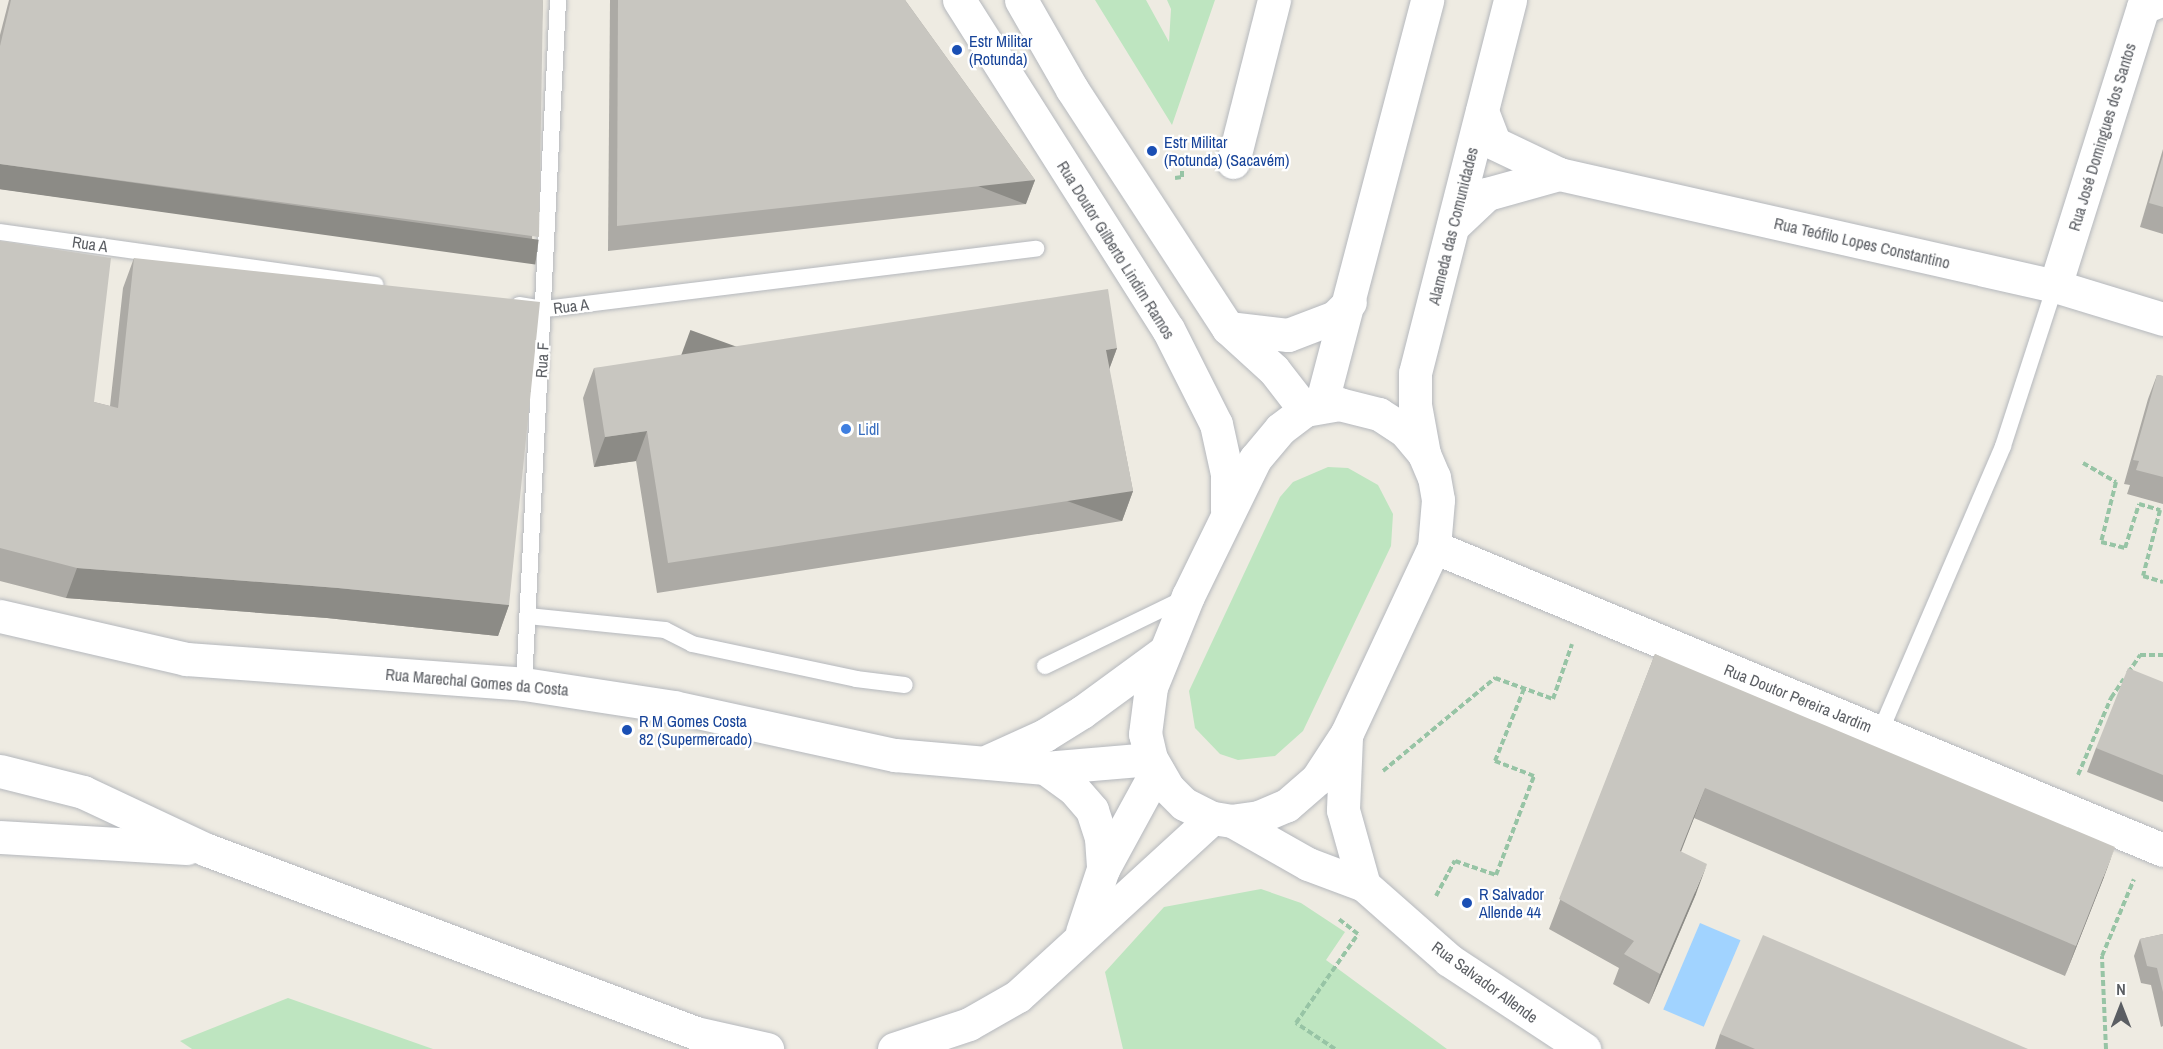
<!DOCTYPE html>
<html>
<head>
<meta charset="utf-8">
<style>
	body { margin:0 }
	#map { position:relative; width:2163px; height:1049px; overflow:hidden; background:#eeebe2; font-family:"Archivo Narrow",sans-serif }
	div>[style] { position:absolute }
	.green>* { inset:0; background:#bee5c0 }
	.water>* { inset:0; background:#a1d3ff; transform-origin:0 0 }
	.path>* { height:4px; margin-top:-2px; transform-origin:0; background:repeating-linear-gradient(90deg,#97c4a5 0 6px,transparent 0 9px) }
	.roads { filter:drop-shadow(0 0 2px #b5b8bd) drop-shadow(0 0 2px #b5b8bd) }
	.service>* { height:16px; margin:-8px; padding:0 8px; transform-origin:8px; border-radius:8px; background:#fff }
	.minor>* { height:33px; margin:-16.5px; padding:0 16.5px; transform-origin:16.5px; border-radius:16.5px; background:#fff }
	.tertiary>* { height:33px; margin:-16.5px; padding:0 16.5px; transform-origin:16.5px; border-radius:16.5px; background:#fff }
	.wall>* { inset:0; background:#acaaa5 }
	.shaded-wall>* { inset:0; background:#8c8b86; transform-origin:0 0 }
	.building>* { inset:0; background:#c8c6c0 }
	.dots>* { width:16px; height:16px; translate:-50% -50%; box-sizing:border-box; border:3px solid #fff; border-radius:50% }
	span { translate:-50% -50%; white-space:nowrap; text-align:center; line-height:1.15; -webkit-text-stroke:4.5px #fff; paint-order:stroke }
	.transit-label { font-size:16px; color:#164399 }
	.left { translate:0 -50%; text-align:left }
	.street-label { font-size:16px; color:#5b5e63 }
	.shop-label { font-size:16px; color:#366cbe }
	.north { position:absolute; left:2091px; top:977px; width:60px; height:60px; -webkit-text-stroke:4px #fff; paint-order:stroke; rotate:0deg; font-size:16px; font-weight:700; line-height:24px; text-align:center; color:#5b5e63 }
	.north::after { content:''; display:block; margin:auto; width:21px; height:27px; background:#5b5e63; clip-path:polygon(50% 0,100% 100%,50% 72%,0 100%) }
</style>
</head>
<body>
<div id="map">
	<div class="green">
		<i style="clip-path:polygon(1095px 0,1146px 0,1169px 42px,1171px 9px,1167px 0,1215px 0,1172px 125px)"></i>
		<i style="clip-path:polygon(1328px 467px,1348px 468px,1378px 485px,1393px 514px,1391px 546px,1303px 731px,1275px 756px,1238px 760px,1220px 754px,1195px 728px,1189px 691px,1280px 497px,1293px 482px)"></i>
		<i style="clip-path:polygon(1261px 889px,1301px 903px,1345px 932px,1326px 960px,1447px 1049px,1123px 1049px,1105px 972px,1164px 907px)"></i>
		<i style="clip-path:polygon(288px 998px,433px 1049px,192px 1049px,180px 1041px)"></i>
	</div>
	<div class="water">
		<i style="left:1700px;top:923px;width:44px;height:94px;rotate:23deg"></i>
	</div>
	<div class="path">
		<i style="left:1175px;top:178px;width:7px;rotate:-8deg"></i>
		<i style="left:1182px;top:177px;width:13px;rotate:-90deg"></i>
		<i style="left:1182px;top:164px;width:14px;rotate:-4deg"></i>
		<i style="left:2083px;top:463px;width:38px;rotate:30deg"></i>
		<i style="left:2116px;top:482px;width:62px;rotate:104deg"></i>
		<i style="left:2101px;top:542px;width:25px;rotate:14deg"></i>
		<i style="left:2125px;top:548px;width:46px;rotate:-72.3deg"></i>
		<i style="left:2139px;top:504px;width:22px;rotate:16deg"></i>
		<i style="left:2160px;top:510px;width:68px;rotate:104.4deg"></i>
		<i style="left:2143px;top:576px;width:21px;rotate:17deg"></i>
		<i style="left:2128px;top:673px;width:22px;rotate:-56deg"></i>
		<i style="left:2140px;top:655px;width:23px"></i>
		<i style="left:1383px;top:771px;width:146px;rotate:-39.7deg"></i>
		<i style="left:1495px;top:678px;width:62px;rotate:19.9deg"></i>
		<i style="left:1553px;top:699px;width:58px;rotate:-70.9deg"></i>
		<i style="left:2078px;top:775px;width:84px;rotate:-66.8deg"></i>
		<i style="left:2111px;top:698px;width:23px;rotate:-56deg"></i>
		<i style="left:1436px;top:896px;width:40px;rotate:-62deg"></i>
		<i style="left:1455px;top:861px;width:43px;rotate:18.9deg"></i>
		<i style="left:1496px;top:875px;width:106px;rotate:-69deg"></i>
		<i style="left:1534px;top:776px;width:42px;rotate:-159deg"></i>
		<i style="left:1495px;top:761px;width:78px;rotate:-68.1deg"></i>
		<i style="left:1335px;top:1049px;width:47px;rotate:-146.3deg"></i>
		<i style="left:1296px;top:1023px;width:108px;rotate:-55.1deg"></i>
		<i style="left:1358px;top:934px;width:24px;rotate:-142deg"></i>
		<i style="left:2106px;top:1049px;width:93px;rotate:-92.5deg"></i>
		<i style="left:2102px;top:956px;width:83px;rotate:-67.4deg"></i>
	</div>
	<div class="roads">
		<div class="service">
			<i style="left:0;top:232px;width:379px;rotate:8deg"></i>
			<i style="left:519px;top:305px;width:26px;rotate:9deg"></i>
			<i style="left:545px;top:309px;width:495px;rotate:-7deg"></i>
			<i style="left:528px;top:616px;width:138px;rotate:5.8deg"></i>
			<i style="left:665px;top:630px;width:30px;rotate:27deg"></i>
			<i style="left:692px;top:644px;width:168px;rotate:12deg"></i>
			<i style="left:856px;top:679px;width:49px;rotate:7deg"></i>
			<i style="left:1045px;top:666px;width:156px;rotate:-25.9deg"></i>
			<i style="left:524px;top:684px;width:685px;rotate:-87.15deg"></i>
			<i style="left:1880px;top:732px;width:311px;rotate:-66.7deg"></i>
			<i style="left:2003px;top:446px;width:168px;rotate:-72deg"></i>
		</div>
		<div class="minor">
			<i style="left:1482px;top:111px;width:34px;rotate:69deg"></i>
			<i style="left:1494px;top:143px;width:72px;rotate:25.5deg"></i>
			<i style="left:1559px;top:174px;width:508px;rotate:12.72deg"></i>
			<i style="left:2055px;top:286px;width:113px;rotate:17deg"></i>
			<i style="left:1233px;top:162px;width:167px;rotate:-75.8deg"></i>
			<i style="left:1453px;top:226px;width:47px;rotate:-43.3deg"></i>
			<i style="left:1487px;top:194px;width:75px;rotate:-15.5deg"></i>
			<i style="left:2055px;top:286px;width:293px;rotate:-72.5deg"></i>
			<i style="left:2143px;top:7px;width:19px;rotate:-21deg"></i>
			<i style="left:1434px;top:547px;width:789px;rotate:22.57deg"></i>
			<i style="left:0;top:616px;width:191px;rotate:13deg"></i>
			<i style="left:186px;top:659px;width:339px;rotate:4.2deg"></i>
			<i style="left:524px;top:684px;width:152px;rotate:8.7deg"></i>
			<i style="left:674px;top:707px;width:226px;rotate:12.3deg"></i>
			<i style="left:895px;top:755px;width:151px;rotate:5deg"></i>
			<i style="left:1045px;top:768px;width:106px;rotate:-4.9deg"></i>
			<i style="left:990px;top:760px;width:60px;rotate:-24.4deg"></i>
			<i style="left:1045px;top:735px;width:44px;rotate:-31.9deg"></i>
			<i style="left:1082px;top:712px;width:102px;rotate:-36.2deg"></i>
			<i style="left:1045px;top:768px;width:34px;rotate:36deg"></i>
			<i style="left:1073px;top:788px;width:29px;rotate:49deg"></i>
			<i style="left:1092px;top:810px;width:29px;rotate:72deg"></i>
			<i style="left:1101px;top:838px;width:31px;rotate:86deg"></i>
		</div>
		<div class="tertiary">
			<i style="left:959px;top:0;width:390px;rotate:57.6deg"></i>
			<i style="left:1168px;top:329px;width:106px;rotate:63.2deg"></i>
			<i style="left:1216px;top:424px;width:51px;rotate:77.6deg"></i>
			<i style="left:1227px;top:474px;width:36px;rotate:90deg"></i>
			<i style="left:1021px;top:0;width:103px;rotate:60.2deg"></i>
			<i style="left:1072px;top:89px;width:285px;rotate:56.9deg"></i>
			<i style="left:1228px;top:328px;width:62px;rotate:42.4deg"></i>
			<i style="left:1274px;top:370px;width:51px;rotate:52.2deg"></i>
			<i style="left:1228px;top:328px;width:60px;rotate:6.7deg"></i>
			<i style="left:1288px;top:335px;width:50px;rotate:-21deg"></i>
			<i style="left:1335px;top:317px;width:21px;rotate:-45deg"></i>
			<i style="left:1339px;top:404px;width:41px;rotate:14deg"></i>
			<i style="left:1379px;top:414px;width:30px;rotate:33deg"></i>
			<i style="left:1404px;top:430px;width:31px;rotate:50deg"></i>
			<i style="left:1424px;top:454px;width:25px;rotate:67deg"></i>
			<i style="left:1434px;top:477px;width:23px;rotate:80deg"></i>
			<i style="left:1438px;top:500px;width:47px;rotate:94.9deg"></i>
			<i style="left:1434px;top:547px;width:205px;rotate:115.1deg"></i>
			<i style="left:1347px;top:733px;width:55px;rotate:123.1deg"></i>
			<i style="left:1317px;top:779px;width:40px;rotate:139deg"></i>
			<i style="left:1287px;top:805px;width:30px;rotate:157deg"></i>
			<i style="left:1259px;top:817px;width:27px;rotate:172deg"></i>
			<i style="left:1232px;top:821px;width:20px;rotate:-171deg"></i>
			<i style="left:1212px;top:818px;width:31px;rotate:-153deg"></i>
			<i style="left:1184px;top:804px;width:23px;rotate:-135deg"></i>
			<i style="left:1168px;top:788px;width:34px;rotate:-120deg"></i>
			<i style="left:1151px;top:759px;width:26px;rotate:-103deg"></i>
			<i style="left:1145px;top:734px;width:47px;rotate:-82.7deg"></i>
			<i style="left:1151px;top:687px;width:98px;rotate:-67.9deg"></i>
			<i style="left:1188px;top:596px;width:153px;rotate:-63.9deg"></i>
			<i style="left:1255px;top:459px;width:39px;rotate:-50deg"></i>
			<i style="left:1280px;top:429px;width:31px;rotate:-37deg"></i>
			<i style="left:1305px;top:410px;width:35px;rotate:-10deg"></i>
			<i style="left:1321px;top:405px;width:419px;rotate:-75.3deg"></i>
			<i style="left:1424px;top:454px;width:50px;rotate:-100.4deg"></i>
			<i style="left:1415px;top:405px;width:32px;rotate:-90deg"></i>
			<i style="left:1415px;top:373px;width:385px;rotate:-75.7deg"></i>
			<i style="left:1346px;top:737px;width:73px;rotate:92.4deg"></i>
			<i style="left:1343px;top:810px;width:78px;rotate:74.4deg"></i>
			<i style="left:0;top:771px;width:86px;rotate:14.2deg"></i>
			<i style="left:83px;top:792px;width:137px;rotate:25.1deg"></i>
			<i style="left:207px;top:850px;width:522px;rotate:20.52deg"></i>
			<i style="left:696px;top:1033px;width:73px;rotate:12.7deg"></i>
			<i style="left:1232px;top:821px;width:87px;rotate:29.5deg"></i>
			<i style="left:1308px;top:864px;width:60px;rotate:20.6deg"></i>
			<i style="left:1364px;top:885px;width:113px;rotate:41.4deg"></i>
			<i style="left:1449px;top:960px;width:162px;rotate:33.4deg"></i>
			<i style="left:0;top:837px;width:187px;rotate:3.4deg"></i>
			<i style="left:1082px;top:932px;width:66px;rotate:-71.6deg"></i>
			<i style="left:1103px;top:869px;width:113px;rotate:-61.4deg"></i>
			<i style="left:894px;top:1049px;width:79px;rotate:-18.4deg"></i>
			<i style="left:969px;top:1024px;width:56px;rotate:-29.7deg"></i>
			<i style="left:1018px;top:996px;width:263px;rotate:-42.5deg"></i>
		</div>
	</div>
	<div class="wall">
		<i style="clip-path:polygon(9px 0,543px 0,531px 262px,0 189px,0 35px)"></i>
		<i style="clip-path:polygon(610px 0,905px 0,1035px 180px,1026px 204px,608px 251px)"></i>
		<i style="clip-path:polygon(2163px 149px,2163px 234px,2140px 227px)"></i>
		<i style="clip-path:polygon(0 241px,94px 402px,110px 406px,123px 288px,134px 258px,509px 605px,498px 636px,327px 618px,66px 598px,0 581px)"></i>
		<i style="clip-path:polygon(1117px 348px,1109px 369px,1133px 491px,1122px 521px,657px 593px,636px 461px,594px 467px,583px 398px,594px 368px)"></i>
		<i style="clip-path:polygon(2157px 375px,2163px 376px,2163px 504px,2127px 494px,2130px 485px,2124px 484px,2148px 399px)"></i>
		<i style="clip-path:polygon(1655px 654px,2104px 877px,2065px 976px,1694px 818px,1681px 852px,1696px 894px,1649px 1004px,1613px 984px,1619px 968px,1549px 929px)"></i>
		<i style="clip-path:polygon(2163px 682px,2163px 802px,2087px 772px,2096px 748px)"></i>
		<i style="clip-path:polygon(2163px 934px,2163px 1026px,2161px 1027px,2151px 985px,2141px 983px,2134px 956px,2140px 939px)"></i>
		<i style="clip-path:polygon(1720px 1034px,2028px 1049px,1715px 1049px)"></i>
	</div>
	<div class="shaded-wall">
		<i style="left:0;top:164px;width:544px;height:25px;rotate:8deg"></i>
		<i style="left:1035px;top:180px;width:26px;height:421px;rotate:111deg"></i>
		<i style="clip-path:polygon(1117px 348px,1106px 378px,1106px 350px)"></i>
		<i style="clip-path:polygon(647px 431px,636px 461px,594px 467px,605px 437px)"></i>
		<i style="left:1133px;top:491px;width:32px;height:471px;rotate:110deg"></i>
		<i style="clip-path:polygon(77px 568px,338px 588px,509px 605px,498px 636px,327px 618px,66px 598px)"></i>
		<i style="clip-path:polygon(1705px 788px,1694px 818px,1669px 881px,1680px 851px)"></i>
		<i style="clip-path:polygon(2115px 847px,2104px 877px,2065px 976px,2076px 946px)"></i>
		<i style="clip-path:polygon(1707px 864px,1696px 894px,1649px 1004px,1660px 974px)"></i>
	</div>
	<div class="building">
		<i style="clip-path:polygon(11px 0,543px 0,539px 237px,0 164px,0 46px)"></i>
		<i style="clip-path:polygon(618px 0,905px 0,1035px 180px,617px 226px)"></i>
		<i style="clip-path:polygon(2163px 155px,2163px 207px,2149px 203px)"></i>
		<i style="clip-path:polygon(0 241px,111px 258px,94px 402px,118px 408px,134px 258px,540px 302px,509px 605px,338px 588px,77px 568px,0 548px)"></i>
		<i style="clip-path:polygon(1108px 289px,1117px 348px,1106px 350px,1133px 491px,668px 563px,647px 431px,605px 437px,594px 368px)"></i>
		<i style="clip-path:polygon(2157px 375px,2163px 376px,2163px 477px,2136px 470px,2139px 461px,2133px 460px)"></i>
		<i style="clip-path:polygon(1655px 654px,2115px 847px,2076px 946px,1705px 788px,1680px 851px,1707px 864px,1660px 974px,1624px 954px,1634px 941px,1559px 899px)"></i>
		<i style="clip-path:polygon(2128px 668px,2163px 682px,2163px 775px,2096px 748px)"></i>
		<i style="clip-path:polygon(2163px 934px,2163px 992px,2157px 968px,2147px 966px,2140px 939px)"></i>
		<i style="clip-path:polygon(1763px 935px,2028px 1049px,1755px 1049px,1720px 1034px)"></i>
	</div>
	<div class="dots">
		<i style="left:957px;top:50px;background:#1a4fb4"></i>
		<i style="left:1152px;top:151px;background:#1a4fb4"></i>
		<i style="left:846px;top:429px;background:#3f7fe0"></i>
		<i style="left:627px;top:730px;background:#1a4fb4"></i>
		<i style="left:1467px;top:903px;background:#1a4fb4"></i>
	</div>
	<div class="transit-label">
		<span class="left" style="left:969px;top:50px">Estr Militar<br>(Rotunda)</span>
		<span class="left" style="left:1164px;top:151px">Estr Militar<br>(Rotunda) (Sacavém)</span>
		<span class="left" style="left:639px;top:730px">R M Gomes Costa<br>82 (Supermercado)</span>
		<span class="left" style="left:1479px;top:903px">R Salvador<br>Allende 44</span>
	</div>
	<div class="street-label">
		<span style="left:2102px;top:137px;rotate:-73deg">Rua José Domingues dos Santos</span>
		<span style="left:1453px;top:226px;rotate:-76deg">Alameda das Comunidades</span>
		<span style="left:1862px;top:243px;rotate:13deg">Rua Teófilo Lopes Constantino</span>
		<span style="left:90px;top:244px;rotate:8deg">Rua A</span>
		<span style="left:1116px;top:250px;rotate:58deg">Rua Doutor Gilberto Lindim Ramos</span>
		<span style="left:571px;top:306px;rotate:-7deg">Rua A</span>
		<span style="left:542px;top:360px;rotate:-87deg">Rua F</span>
		<span style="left:477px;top:682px;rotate:5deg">Rua Marechal Gomes da Costa</span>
		<span style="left:1798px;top:698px;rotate:22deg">Rua Doutor Pereira Jardim</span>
		<span style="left:1485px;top:982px;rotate:36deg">Rua Salvador Allende</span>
	</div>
	<div class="shop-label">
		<span class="left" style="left:858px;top:429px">Lidl</span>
	</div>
	<div class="north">N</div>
</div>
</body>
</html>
